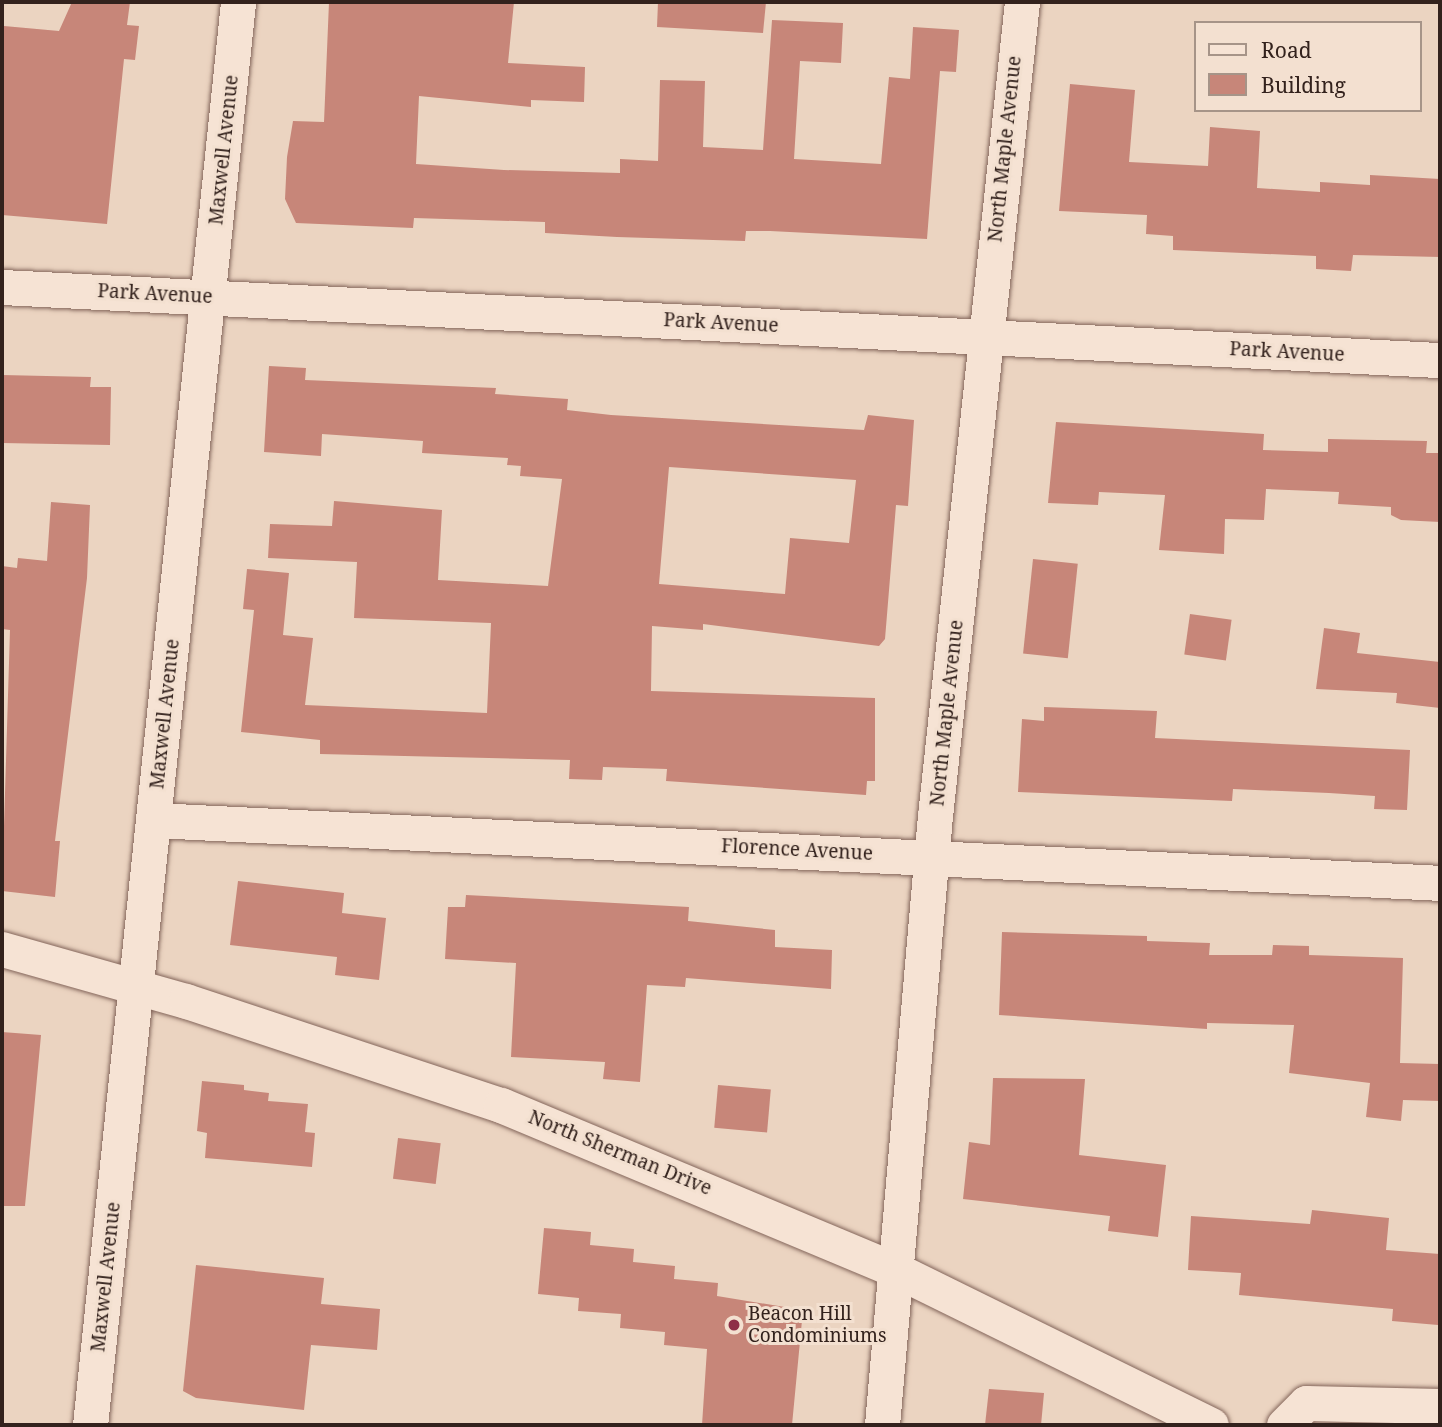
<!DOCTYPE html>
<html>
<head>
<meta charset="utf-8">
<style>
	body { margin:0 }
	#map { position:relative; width:1442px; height:1427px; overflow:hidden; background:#ebd4c1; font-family:"Noto Serif",serif }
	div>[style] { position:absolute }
	.building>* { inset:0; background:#c78679; transform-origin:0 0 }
	.roads { filter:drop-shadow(0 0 2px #83655a) drop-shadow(0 0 2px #83655a) }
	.minor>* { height:35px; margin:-17.5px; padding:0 17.5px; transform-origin:17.5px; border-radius:17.5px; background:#f6e3d4 }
	.dots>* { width:19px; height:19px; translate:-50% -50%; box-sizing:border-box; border:4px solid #f3e0d0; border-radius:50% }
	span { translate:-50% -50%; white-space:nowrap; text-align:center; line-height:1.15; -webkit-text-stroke:6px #f3e0d0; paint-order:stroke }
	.street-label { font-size:19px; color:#33221d }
	.poi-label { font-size:19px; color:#33221d }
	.left { translate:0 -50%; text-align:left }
	.frame { position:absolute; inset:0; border:4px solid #33221d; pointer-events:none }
	.legend { position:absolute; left:1194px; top:21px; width:228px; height:91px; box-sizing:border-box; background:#f3e0d0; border:2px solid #a69488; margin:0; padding:9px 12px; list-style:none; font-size:21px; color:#33221d }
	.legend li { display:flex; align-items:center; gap:14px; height:35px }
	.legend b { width:35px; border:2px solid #a69488 }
</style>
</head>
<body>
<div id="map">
	<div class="building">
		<i style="clip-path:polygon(72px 2px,130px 2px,127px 25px,139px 26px,135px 60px,124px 59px,107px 224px,2px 215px,4px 26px,59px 31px)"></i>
		<i style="clip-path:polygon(329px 2px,514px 2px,508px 63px,585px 67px,584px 102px,531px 100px,531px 107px,419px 96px,416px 164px,504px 170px,620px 173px,620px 159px,658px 161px,660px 80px,705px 81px,703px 147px,763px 150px,772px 20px,843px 23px,841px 63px,800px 61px,794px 159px,881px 164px,889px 77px,910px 79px,913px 27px,959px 30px,956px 72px,940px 71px,927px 239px,770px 231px,746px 231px,745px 241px,617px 237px,545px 233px,545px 222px,414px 218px,413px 228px,296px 223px,285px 199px,287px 157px,293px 121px,324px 122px)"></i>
		<i style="clip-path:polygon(658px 2px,766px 2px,763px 33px,657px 27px)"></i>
		<i style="clip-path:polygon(1070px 84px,1135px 90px,1129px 162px,1208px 166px,1210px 127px,1260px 131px,1257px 188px,1320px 192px,1320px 182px,1370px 185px,1370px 175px,1440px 179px,1440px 257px,1353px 255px,1351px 271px,1316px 269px,1316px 256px,1173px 250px,1173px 236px,1146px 234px,1147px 215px,1059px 211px)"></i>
		<i style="clip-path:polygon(evenodd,269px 366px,306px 368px,305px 380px,496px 388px,495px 394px,568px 399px,567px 410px,611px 415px,864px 430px,868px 415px,914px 420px,908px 506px,896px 505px,885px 639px,879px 646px,703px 624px,703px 630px,652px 626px,651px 691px,875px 698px,875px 781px,867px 781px,866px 795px,666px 781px,667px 769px,603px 767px,602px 780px,569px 779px,570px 760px,320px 754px,320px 740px,241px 732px,254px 610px,243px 609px,247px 569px,289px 573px,283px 635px,313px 638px,305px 705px,487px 713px,491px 623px,354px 618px,357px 562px,268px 558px,270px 524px,332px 526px,334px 501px,442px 510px,438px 580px,548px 586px,562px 479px,520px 476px,521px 466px,507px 465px,508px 458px,422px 453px,423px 441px,322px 434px,321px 456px,264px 452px,269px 366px,669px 467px,856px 480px,849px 543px,790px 538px,785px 594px,659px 584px,669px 467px)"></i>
		<i style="clip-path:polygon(2px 375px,91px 377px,90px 387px,111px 387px,110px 445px,2px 443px)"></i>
		<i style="clip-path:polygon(1056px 422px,1264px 434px,1263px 450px,1328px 452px,1328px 439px,1427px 441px,1426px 453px,1440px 453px,1440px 522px,1401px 520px,1391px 515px,1391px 507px,1338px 504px,1339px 492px,1266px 489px,1264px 520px,1225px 519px,1224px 554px,1159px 550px,1165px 495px,1099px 492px,1098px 505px,1048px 503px)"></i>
		<i style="clip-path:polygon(51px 502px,90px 505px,87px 578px,55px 841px,60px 841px,55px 897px,2px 891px,10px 630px,2px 629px,2px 566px,17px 568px,18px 558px,47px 561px)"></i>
		<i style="left:1033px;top:559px;width:45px;height:95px;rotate:6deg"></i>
		<i style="left:1190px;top:614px;width:42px;height:41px;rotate:8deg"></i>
		<i style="clip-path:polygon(1324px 628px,1360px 633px,1357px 653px,1440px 662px,1440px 708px,1396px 703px,1397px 693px,1316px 689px)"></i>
		<i style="clip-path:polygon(1044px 707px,1157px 711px,1155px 738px,1410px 750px,1407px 810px,1374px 809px,1375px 796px,1329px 793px,1233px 789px,1232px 801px,1018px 792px,1022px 719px,1044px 721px)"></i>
		<i style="clip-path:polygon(238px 881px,344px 893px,342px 913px,386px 918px,379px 980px,335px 975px,337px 957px,230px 945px)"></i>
		<i style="clip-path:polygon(466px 895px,689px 907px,688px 921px,775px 930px,775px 947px,832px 950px,831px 989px,686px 978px,685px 987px,647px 985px,640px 1082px,603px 1079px,605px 1062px,511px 1057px,516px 963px,445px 959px,448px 907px,465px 907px)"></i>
		<i style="clip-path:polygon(1002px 932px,1147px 936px,1147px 941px,1210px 943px,1209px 955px,1272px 955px,1273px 945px,1309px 946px,1309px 955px,1403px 958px,1400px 1063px,1440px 1064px,1440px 1101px,1403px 1100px,1401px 1121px,1366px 1117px,1370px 1083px,1289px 1073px,1294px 1025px,1207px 1023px,1207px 1029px,999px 1015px)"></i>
		<i style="clip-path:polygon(2px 1032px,41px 1035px,25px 1206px,2px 1206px)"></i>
		<i style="clip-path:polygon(993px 1078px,1085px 1079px,1079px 1155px,1166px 1165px,1158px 1237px,1108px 1231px,1110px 1216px,963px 1199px,969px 1142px,990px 1145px)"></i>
		<i style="clip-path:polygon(202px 1081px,244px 1085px,244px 1090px,269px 1093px,268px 1101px,308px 1104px,305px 1132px,315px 1133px,312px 1167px,205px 1158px,207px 1133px,197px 1131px)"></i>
		<i style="left:718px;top:1085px;width:53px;height:43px;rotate:5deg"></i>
		<i style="left:398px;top:1138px;width:43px;height:41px;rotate:7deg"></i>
		<i style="clip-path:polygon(1312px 1210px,1389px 1218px,1386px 1250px,1440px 1254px,1438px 1325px,1392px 1321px,1393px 1309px,1239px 1295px,1241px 1273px,1188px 1270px,1191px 1216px,1310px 1224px)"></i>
		<i style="clip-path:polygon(544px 1228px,591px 1232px,590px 1245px,634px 1249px,633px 1262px,675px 1266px,674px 1279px,718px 1283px,717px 1296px,803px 1310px,792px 1425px,702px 1425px,707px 1349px,664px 1345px,665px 1332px,620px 1328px,621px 1314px,578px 1311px,579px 1298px,538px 1294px)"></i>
		<i style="clip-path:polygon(196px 1265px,324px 1278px,321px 1304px,380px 1309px,377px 1350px,311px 1345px,304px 1410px,196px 1398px,183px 1391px)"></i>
		<i style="clip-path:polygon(989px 1389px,1044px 1393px,1041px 1425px,985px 1425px)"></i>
	</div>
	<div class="roads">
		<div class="minor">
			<i style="left:2px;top:287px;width:1440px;rotate:2.91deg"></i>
			<i style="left:154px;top:820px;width:1288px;rotate:2.8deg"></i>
			<i style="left:2px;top:949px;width:191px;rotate:15.8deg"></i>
			<i style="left:186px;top:1001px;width:332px;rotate:18.3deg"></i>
			<i style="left:501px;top:1105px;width:428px;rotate:22.7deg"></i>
			<i style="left:896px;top:1270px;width:351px;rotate:26.2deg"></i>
			<i style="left:90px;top:1425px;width:1431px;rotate:-84.06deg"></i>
			<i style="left:882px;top:1425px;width:611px;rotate:-85.03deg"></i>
			<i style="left:935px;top:816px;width:819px;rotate:-83.9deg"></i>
			<i style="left:1284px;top:1425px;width:31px;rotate:-45deg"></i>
			<i style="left:1306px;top:1403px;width:134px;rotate:1.3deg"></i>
		</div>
	</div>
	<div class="dots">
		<i style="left:734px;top:1325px;background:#8e2e47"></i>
	</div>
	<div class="street-label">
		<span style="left:1005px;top:149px;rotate:-84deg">North Maple Avenue</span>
		<span style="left:224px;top:150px;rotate:-84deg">Maxwell Avenue</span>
		<span style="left:155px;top:294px;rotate:3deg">Park Avenue</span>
		<span style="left:721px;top:323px;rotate:3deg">Park Avenue</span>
		<span style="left:1287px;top:352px;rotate:3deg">Park Avenue</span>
		<span style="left:947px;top:713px;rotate:-84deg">North Maple Avenue</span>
		<span style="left:165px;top:714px;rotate:-84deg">Maxwell Avenue</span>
		<span style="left:797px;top:850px;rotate:3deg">Florence Avenue</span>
		<span style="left:620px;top:1153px;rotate:22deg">North Sherman Drive</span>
		<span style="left:106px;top:1277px;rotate:-84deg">Maxwell Avenue</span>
	</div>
	<div class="poi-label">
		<span class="left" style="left:748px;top:1325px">Beacon Hill<br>Condominiums</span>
	</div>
	<div class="frame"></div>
	<ul class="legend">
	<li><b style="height:9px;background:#f6e3d4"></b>Road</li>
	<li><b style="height:19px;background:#c78679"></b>Building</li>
	</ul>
</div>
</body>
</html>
